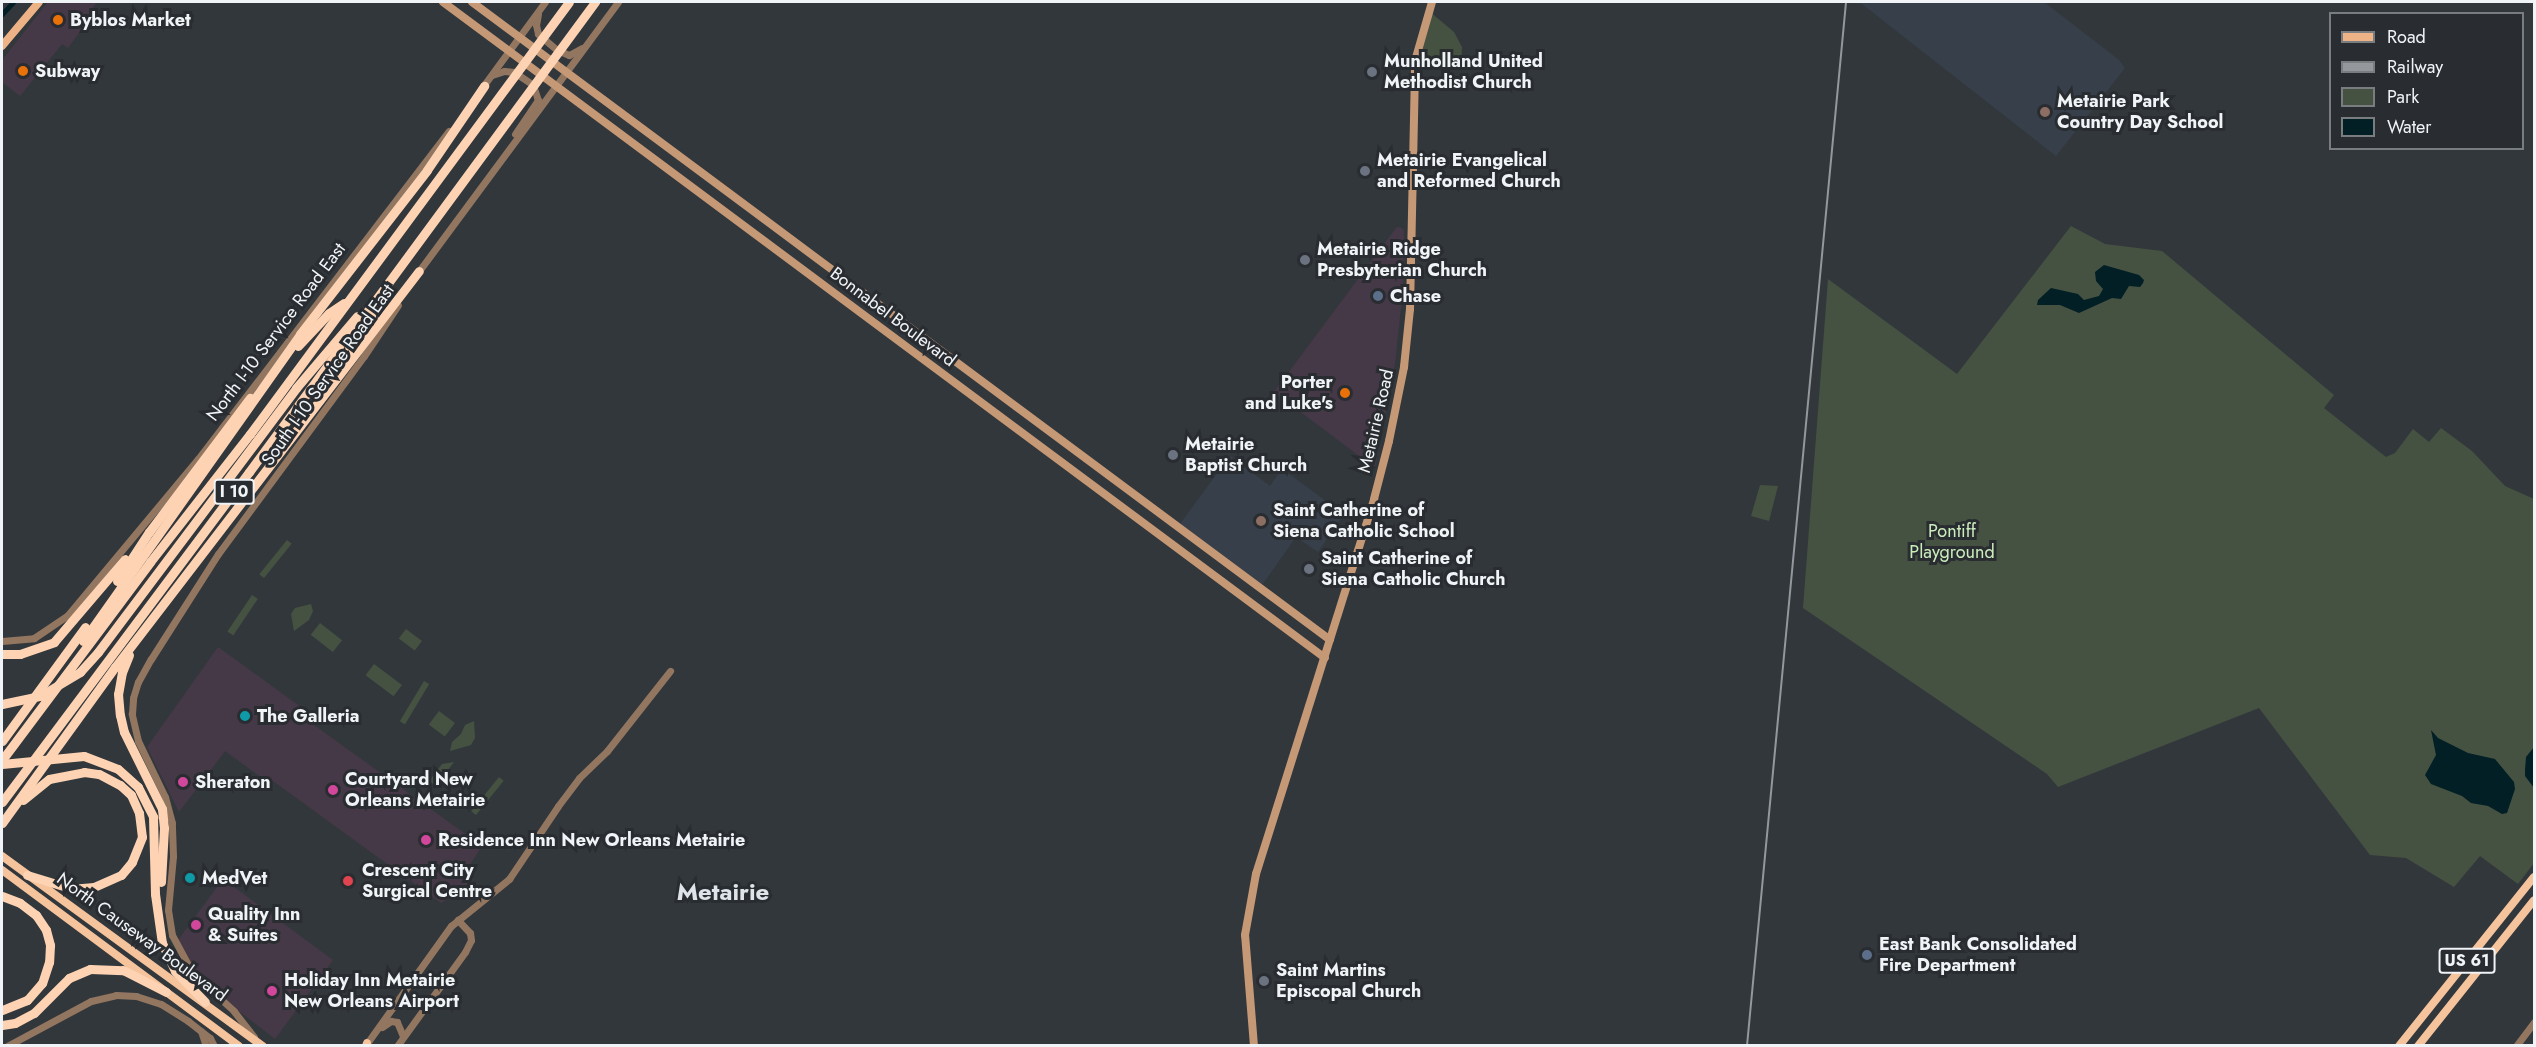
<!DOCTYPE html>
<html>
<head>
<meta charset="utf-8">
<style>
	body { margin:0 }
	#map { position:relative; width:2536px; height:1047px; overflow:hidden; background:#32373c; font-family:Jost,sans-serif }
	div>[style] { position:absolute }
	.commercial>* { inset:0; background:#463947 }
	.built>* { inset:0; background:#37404a }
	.green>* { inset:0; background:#465241; transform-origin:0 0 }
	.water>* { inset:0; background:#011f25 }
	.canal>* { height:5px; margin:-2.5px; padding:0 2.5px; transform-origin:2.5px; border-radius:2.5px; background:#011f25 }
	.tertiary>* { height:7px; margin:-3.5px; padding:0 3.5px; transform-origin:3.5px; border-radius:3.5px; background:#927660 }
	.secondary>* { height:8px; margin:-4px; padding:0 4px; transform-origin:4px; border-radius:4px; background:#c59876 }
	.primary>* { height:8px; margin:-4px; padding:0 4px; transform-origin:4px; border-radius:4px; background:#edb386 }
	.trunk>* { height:8px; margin:-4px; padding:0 4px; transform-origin:4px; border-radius:4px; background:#f5c39c }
	.motorway>* { height:9px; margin:-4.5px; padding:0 4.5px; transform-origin:4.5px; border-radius:4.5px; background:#fdd3b3 }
	.rail>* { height:1.5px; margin:-0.75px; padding:0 0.75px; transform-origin:0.75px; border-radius:0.75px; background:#94989c }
	.dots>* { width:16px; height:16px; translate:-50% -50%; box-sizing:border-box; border:3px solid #292d31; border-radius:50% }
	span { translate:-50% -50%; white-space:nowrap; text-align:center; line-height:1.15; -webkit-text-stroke:6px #292d31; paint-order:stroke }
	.shield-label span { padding:2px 4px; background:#292d31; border:2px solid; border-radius:4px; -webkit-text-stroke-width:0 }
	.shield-label { font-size:16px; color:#f1f4f7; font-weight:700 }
	.poi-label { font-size:18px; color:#f1f4f7; font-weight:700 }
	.left { translate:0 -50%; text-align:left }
	.right { translate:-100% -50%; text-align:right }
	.street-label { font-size:18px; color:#f1f4f7 }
	.park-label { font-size:18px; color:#cbedbb }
	.district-label { font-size:24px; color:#dee4ea; font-weight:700 }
	.frame { position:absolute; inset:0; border:3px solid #f1f4f7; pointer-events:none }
	.legend { position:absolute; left:2329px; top:12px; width:195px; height:138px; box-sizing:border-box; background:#292d31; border:2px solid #797d80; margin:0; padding:8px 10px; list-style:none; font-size:18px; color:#f1f4f7 }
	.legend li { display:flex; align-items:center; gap:12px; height:30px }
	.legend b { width:30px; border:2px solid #797d80 }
</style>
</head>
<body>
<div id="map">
	<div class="commercial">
		<i style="clip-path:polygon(48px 2px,97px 2px,89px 13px,92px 15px,68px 48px,62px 44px,20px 96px,2px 82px,2px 60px)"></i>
		<i style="clip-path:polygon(1400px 227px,1404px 230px,1403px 288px,1395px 363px,1375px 468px,1274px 392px,1396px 228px)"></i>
		<i style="clip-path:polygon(218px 647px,309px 713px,314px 725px,482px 846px,471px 863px,471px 880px,466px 888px,441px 903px,273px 781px,262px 778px,225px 751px,179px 812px,147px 747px)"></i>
		<i style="clip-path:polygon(223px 879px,333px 960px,275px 1039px,205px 985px,186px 960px,178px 940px)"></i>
	</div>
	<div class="built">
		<i style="clip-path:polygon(1853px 3px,2044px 2px,2119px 60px,2125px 68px,2056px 156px,1862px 4px)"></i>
		<i style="clip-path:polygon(1230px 456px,1270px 486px,1282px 469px,1344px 514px,1318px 552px,1296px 537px,1262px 585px,1180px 524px)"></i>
	</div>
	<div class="green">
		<i style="clip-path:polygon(1429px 11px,1454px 32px,1462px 47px,1461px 65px,1415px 61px)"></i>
		<i style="clip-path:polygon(2071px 226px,2105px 244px,2162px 251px,2334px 395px,2324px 408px,2386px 457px,2395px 453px,2413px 429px,2429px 442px,2441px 428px,2472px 451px,2505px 486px,2534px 499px,2534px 863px,2518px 884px,2480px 856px,2454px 887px,2406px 858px,2370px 855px,2259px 708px,2058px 787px,2047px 774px,1803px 608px,1828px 279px,1957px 374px)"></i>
		<i style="clip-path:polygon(1760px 485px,1778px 486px,1769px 521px,1751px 516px)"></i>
		<i style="left:287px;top:540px;width:6px;height:44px;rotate:39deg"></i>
		<i style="left:252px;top:595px;width:7px;height:44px;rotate:34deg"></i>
		<i style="clip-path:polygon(311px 604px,313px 611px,309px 620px,294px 631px,291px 614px,295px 608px)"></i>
		<i style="left:320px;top:623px;width:28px;height:15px;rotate:38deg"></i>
		<i style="left:406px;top:629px;width:20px;height:12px;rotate:37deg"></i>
		<i style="left:374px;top:664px;width:35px;height:14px;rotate:37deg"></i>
		<i style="left:424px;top:681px;width:6px;height:47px;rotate:31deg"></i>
		<i style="left:439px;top:711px;width:20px;height:17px;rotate:37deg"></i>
		<i style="clip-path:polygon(474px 721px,475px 738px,471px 745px,450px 751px,452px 742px,461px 734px,465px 725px)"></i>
		<i style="clip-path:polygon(454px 762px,436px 786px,429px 781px,442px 764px)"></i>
		<i style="left:499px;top:777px;width:6px;height:44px;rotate:39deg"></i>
	</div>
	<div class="water">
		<i style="clip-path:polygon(2104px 265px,2139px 275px,2144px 280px,2143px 283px,2140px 287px,2129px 286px,2121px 299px,2112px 298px,2079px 313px,2060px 305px,2037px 305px,2038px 300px,2051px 288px,2078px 294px,2084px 300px,2099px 296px,2103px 289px,2096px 281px,2095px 272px)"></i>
		<i style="clip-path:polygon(2431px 730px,2438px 738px,2468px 753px,2495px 759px,2514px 782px,2515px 789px,2507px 813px,2502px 814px,2488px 806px,2471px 803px,2462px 796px,2431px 784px,2425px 775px,2436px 755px)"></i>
		<i style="clip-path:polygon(2534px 747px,2534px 788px,2525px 776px,2525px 770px,2526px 757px)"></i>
	</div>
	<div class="canal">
		<i style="left:2px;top:14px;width:16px;rotate:-47deg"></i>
	</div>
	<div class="tertiary">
		<i style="left:538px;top:14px;width:11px;rotate:100deg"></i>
		<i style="left:536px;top:25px;width:9px;rotate:77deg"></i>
		<i style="left:538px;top:34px;width:25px;rotate:40deg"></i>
		<i style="left:557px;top:50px;width:13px;rotate:23deg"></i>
		<i style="left:569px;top:55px;width:15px;rotate:-28deg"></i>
		<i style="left:492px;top:75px;width:13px;rotate:-18deg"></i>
		<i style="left:504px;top:71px;width:10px;rotate:6deg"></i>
		<i style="left:514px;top:72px;width:23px;rotate:34deg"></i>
		<i style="left:533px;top:85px;width:16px;rotate:72deg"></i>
		<i style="left:538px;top:100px;width:41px;rotate:124.1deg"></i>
		<i style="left:481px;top:89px;width:108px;rotate:-53.7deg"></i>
		<i style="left:416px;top:275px;width:340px;rotate:-53.5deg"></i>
		<i style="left:2px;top:641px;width:32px;rotate:-5deg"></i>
		<i style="left:34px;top:638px;width:40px;rotate:-34deg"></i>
		<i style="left:67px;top:616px;width:204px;rotate:-50.2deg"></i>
		<i style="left:198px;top:459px;width:413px;rotate:-52.6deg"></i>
		<i style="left:382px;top:1027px;width:11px;rotate:-34deg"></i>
		<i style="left:391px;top:1021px;width:6px;rotate:9deg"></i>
		<i style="left:397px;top:1022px;width:15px;rotate:67deg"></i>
		<i style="left:201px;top:1031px;width:16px;rotate:72deg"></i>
		<i style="left:254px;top:1037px;width:33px;rotate:-128deg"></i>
		<i style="left:234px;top:1011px;width:55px;rotate:-137.9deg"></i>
		<i style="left:193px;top:974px;width:44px;rotate:-118.3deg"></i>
		<i style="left:172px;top:935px;width:25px;rotate:-99deg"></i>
		<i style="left:168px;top:910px;width:54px;rotate:-84.7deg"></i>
		<i style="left:173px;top:856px;width:33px;rotate:-92deg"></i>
		<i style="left:172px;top:823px;width:27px;rotate:-105deg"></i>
		<i style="left:165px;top:797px;width:62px;rotate:-115.7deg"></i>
		<i style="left:138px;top:741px;width:28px;rotate:-103deg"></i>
		<i style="left:132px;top:714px;width:16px;rotate:-86deg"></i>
		<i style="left:133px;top:698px;width:17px;rotate:-73deg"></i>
		<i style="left:138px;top:682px;width:26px;rotate:-61deg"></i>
		<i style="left:151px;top:659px;width:125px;rotate:-57.5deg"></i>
		<i style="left:218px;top:554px;width:246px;rotate:-53.6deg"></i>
		<i style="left:364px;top:356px;width:61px;rotate:-56.3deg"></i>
		<i style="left:7px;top:1046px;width:95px;rotate:-28.2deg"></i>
		<i style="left:91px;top:1001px;width:26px;rotate:-13deg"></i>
		<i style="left:116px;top:995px;width:20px;rotate:3deg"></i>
		<i style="left:136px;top:996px;width:26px;rotate:18deg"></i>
		<i style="left:161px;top:1004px;width:32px;rotate:32deg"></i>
		<i style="left:188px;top:1021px;width:28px;rotate:38deg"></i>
		<i style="left:210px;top:1038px;width:9px;rotate:63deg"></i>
		<i style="left:365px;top:1046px;width:148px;rotate:-54.4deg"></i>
		<i style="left:451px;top:926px;width:75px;rotate:-39deg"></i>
		<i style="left:509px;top:879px;width:88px;rotate:-56.1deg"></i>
		<i style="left:558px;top:806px;width:35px;rotate:-53deg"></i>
		<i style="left:579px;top:778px;width:39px;rotate:-44deg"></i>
		<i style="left:607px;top:751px;width:102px;rotate:-51.8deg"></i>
		<i style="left:397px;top:1046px;width:116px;rotate:-54.1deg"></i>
		<i style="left:465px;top:952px;width:13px;rotate:-63deg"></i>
		<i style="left:471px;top:940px;width:7px;rotate:-98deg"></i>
		<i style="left:470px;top:933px;width:18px;rotate:-133deg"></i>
		<i style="left:2516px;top:1046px;width:30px;rotate:-53deg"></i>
	</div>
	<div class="secondary">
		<i style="left:443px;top:2px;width:1099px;rotate:36.64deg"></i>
		<i style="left:472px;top:2px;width:1069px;rotate:36.63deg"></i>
		<i style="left:1254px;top:1046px;width:111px;rotate:-94.6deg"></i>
		<i style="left:1245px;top:935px;width:62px;rotate:-79.8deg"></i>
		<i style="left:1256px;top:874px;width:393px;rotate:-72.5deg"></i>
		<i style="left:1374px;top:499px;width:60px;rotate:-75.5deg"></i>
		<i style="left:1389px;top:441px;width:76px;rotate:-78.5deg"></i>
		<i style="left:1404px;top:367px;width:58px;rotate:-84.1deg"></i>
		<i style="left:1410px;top:309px;width:248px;rotate:-88.8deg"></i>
		<i style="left:1415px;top:61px;width:61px;rotate:-73.9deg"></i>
	</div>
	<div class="primary">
		<i style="left:2px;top:46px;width:57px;rotate:-49.9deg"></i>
	</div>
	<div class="trunk">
		<i style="left:2px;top:856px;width:323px;rotate:36.1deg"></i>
		<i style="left:2px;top:870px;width:295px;rotate:36.6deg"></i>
		<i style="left:366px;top:1046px;width:3px;rotate:-72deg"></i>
		<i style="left:2399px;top:1046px;width:216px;rotate:-51.4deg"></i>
		<i style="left:2418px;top:1046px;width:186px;rotate:-51.5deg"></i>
	</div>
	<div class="motorway">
		<i style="left:298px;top:346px;width:45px;rotate:-46.8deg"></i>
		<i style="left:329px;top:313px;width:18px;rotate:-34deg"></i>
		<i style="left:331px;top:377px;width:73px;rotate:-56.7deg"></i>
		<i style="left:117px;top:581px;width:59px;rotate:-56.9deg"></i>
		<i style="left:149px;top:532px;width:168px;rotate:-53deg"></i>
		<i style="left:83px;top:641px;width:376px;rotate:-54.7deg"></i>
		<i style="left:300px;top:334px;width:207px;rotate:-52.2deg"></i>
		<i style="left:427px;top:170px;width:102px;rotate:-55.8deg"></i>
		<i style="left:2px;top:654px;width:18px"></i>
		<i style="left:20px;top:654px;width:36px;rotate:-19deg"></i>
		<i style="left:54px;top:642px;width:109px;rotate:-49.5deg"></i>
		<i style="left:129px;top:655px;width:18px;rotate:112deg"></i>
		<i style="left:122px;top:672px;width:22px;rotate:100deg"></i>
		<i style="left:118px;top:694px;width:21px;rotate:85deg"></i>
		<i style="left:120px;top:715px;width:17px;rotate:77deg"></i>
		<i style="left:124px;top:732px;width:86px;rotate:63.7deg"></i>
		<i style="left:162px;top:809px;width:19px;rotate:84deg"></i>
		<i style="left:164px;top:828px;width:54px;rotate:93.2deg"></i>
		<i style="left:2px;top:704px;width:39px;rotate:-12deg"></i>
		<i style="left:40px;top:696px;width:47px;rotate:-31deg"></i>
		<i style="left:80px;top:672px;width:27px;rotate:-48deg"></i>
		<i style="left:98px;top:652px;width:330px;rotate:-53.1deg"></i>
		<i style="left:296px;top:388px;width:94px;rotate:-49.7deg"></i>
		<i style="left:2px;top:741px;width:141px;rotate:-53.9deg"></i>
		<i style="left:2px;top:760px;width:247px;rotate:-53.2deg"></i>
		<i style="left:150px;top:562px;width:162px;rotate:-52deg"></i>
		<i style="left:250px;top:434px;width:537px;rotate:-53.56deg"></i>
		<i style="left:2px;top:764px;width:82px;rotate:-5.6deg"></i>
		<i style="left:84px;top:756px;width:36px;rotate:21deg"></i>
		<i style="left:118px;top:769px;width:27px;rotate:42deg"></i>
		<i style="left:138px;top:787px;width:34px;rotate:63deg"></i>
		<i style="left:153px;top:817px;width:77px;rotate:88.5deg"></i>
		<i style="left:155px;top:894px;width:49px;rotate:81.9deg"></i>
		<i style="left:162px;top:943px;width:31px;rotate:65deg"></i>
		<i style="left:175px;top:971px;width:43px;rotate:45.9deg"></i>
		<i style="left:23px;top:800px;width:33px;rotate:-39deg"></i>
		<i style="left:49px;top:779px;width:36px;rotate:-11deg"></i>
		<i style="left:84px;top:772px;width:15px;rotate:8deg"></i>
		<i style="left:99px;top:774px;width:24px;rotate:28deg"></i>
		<i style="left:120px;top:785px;width:15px;rotate:42deg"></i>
		<i style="left:131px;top:795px;width:20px;rotate:66deg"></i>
		<i style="left:139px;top:813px;width:24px;rotate:83deg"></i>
		<i style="left:142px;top:837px;width:27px;rotate:112deg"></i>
		<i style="left:132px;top:862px;width:17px;rotate:130deg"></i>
		<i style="left:121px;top:875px;width:30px;rotate:156deg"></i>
		<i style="left:94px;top:887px;width:21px;rotate:175deg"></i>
		<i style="left:73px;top:889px;width:48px;rotate:-163.1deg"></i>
		<i style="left:2px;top:802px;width:412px;rotate:-53.2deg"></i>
		<i style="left:249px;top:472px;width:584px;rotate:-53.64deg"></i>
		<i style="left:2px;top:823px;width:193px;rotate:-54.1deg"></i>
		<i style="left:115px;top:667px;width:499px;rotate:-52.5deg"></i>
		<i style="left:2px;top:896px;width:19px;rotate:21deg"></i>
		<i style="left:20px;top:903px;width:20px;rotate:37deg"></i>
		<i style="left:36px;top:915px;width:18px;rotate:56deg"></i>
		<i style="left:46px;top:930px;width:16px;rotate:75deg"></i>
		<i style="left:50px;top:945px;width:17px;rotate:93deg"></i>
		<i style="left:49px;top:962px;width:22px;rotate:108deg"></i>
		<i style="left:42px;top:983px;width:23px;rotate:131deg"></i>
		<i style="left:27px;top:1000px;width:27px;rotate:158deg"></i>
		<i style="left:2px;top:1025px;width:13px;rotate:-9deg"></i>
		<i style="left:15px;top:1023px;width:21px;rotate:-28deg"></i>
		<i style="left:34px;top:1013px;width:49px;rotate:-45deg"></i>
		<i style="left:69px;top:978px;width:23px;rotate:-23deg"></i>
		<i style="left:90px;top:969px;width:33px;rotate:2deg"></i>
		<i style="left:123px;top:970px;width:48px;rotate:27.1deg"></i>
	</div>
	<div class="rail">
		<i style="left:1747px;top:1046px;width:1049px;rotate:-84.58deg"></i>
	</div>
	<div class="dots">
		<i style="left:58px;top:20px;background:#e8710a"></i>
		<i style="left:23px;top:71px;background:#e8710a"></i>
		<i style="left:1372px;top:72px;background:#6b7280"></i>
		<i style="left:2045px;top:112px;background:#8d6e63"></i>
		<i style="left:1365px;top:171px;background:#6b7280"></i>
		<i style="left:1305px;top:260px;background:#6b7280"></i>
		<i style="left:1378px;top:296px;background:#5c6f8a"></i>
		<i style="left:1345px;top:393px;background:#e8710a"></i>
		<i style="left:1173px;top:455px;background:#6b7280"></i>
		<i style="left:1261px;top:521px;background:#8d6e63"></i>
		<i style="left:1309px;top:569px;background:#6b7280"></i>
		<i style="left:245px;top:716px;background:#0f9aa8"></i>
		<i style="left:183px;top:782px;background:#d1479c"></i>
		<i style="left:333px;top:790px;background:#d1479c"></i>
		<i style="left:426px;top:840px;background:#d1479c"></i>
		<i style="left:190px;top:878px;background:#0f9aa8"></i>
		<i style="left:348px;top:881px;background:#e0444e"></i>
		<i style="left:196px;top:925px;background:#d1479c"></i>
		<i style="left:1867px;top:955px;background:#5c6f8a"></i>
		<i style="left:1264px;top:981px;background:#6b7280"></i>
		<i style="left:272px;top:991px;background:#d1479c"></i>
	</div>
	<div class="shield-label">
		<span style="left:234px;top:492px">I 10</span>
		<span style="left:2467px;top:961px">US 61</span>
	</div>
	<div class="poi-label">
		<span class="left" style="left:70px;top:20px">Byblos Market</span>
		<span class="left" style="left:1384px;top:72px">Munholland United<br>Methodist Church</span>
		<span class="left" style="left:35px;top:71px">Subway</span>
		<span class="left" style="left:2057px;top:112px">Metairie Park<br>Country Day School</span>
		<span class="left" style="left:1377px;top:171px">Metairie Evangelical<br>and Reformed Church</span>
		<span class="left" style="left:1317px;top:260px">Metairie Ridge<br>Presbyterian Church</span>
		<span class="left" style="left:1390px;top:296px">Chase</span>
		<span class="right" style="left:1333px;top:393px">Porter<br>and Luke's</span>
		<span class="left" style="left:1185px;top:455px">Metairie<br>Baptist Church</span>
		<span class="left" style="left:1273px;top:521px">Saint Catherine of<br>Siena Catholic School</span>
		<span class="left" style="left:1321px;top:569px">Saint Catherine of<br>Siena Catholic Church</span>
		<span class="left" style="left:257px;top:716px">The Galleria</span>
		<span class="left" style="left:345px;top:790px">Courtyard New<br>Orleans Metairie</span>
		<span class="left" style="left:195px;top:782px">Sheraton</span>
		<span class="left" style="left:438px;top:840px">Residence Inn New Orleans Metairie</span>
		<span class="left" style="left:362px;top:881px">Crescent City<br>Surgical Centre</span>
		<span class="left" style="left:202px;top:878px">MedVet</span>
		<span class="left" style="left:208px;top:925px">Quality Inn<br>&amp; Suites</span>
		<span class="left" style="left:1879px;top:955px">East Bank Consolidated<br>Fire Department</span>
		<span class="left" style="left:1276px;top:981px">Saint Martins<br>Episcopal Church</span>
		<span class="left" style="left:284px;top:991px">Holiday Inn Metairie<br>New Orleans Airport</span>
	</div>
	<div class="street-label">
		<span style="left:893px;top:317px;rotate:37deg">Bonnabel Boulevard</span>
		<span style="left:276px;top:332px;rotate:-53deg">North I-10 Service Road East</span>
		<span style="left:328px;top:375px;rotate:-55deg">South I-10 Service Road East</span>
		<span style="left:1376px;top:421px;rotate:-77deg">Metairie Road</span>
		<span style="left:142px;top:937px;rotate:36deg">North Causeway Boulevard</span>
	</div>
	<div class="park-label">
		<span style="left:1952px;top:542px">Pontiff<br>Playground</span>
	</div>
	<div class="district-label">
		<span style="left:723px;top:892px">Metairie</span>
	</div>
	<div class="frame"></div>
	<ul class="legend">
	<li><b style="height:8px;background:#edb386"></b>Road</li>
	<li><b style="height:8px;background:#94989c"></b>Railway</li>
	<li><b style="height:16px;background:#465241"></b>Park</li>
	<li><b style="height:16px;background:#011f25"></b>Water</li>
	</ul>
</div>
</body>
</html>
